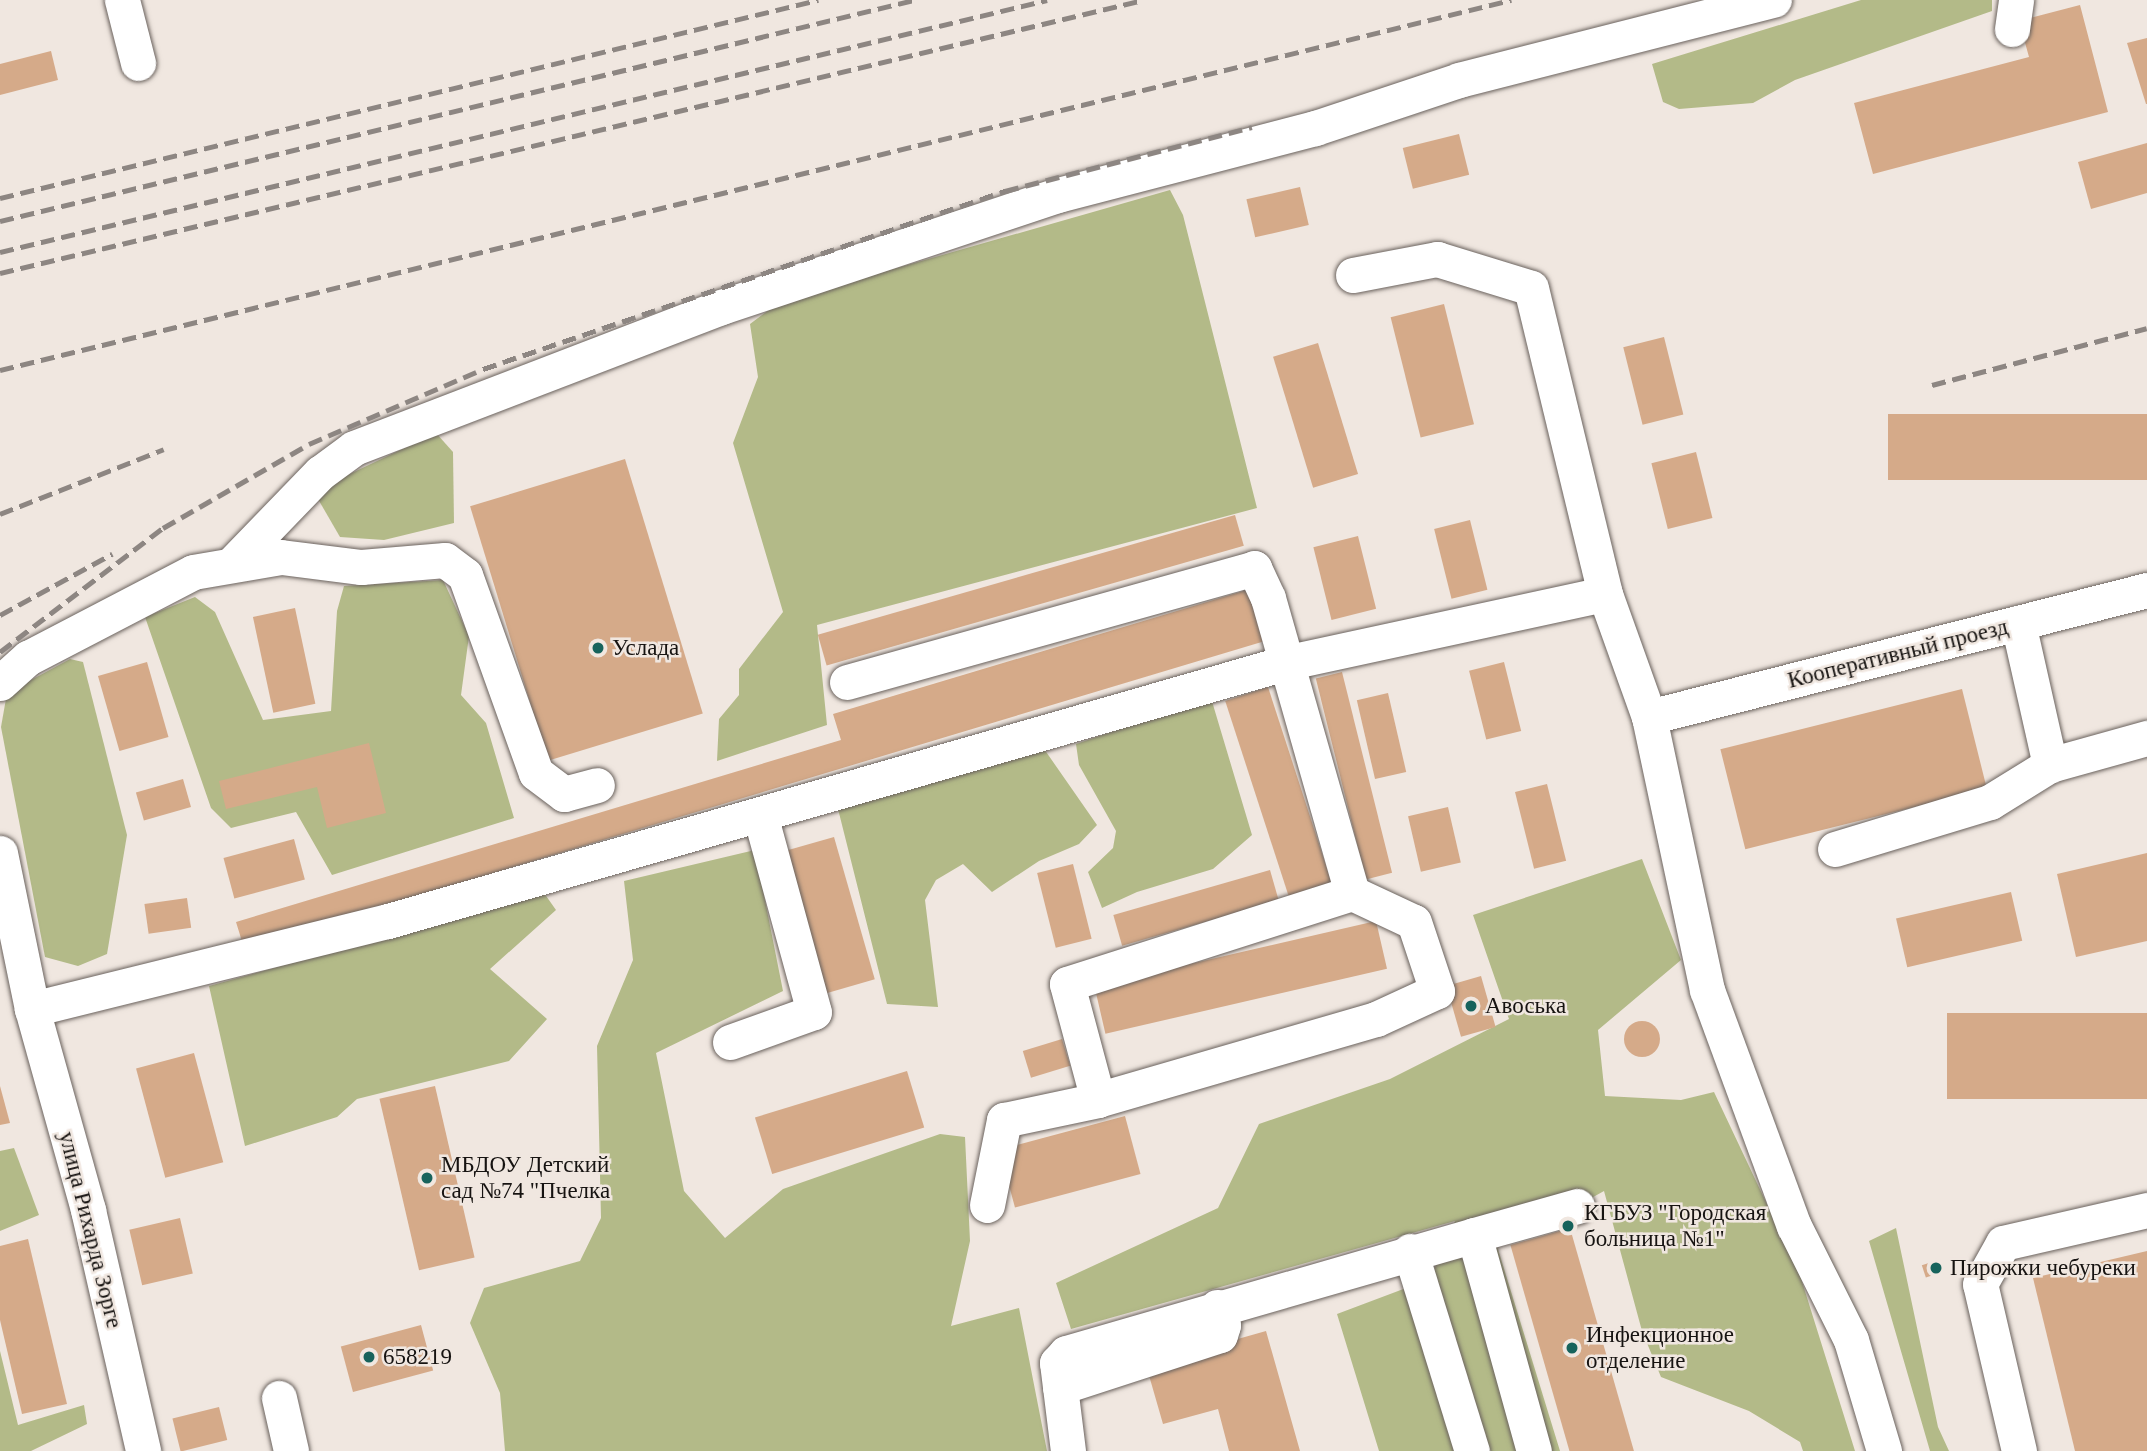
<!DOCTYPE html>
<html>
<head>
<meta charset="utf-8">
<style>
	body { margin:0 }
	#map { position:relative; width:2147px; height:1451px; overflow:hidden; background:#f0e7e0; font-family:"Times New Roman",serif }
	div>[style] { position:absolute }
	.forest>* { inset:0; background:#b3ba88 }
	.building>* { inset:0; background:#d5aa89; transform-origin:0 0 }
	.round { border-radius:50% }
	.roads { filter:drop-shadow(0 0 2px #6a625d) drop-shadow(0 0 2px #6a625d) }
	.minor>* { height:35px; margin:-17.5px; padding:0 17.5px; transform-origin:17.5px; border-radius:17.5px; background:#fff }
	.rail>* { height:5px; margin-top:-2.5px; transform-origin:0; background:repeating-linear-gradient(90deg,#8d8682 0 14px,transparent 0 21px) }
	.dots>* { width:19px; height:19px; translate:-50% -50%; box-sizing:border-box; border:4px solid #f0e7e0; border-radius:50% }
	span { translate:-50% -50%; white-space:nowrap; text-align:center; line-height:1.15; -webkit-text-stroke:5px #f0e7e0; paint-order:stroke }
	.poi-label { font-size:23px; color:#161311 }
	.left { translate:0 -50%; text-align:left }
	.street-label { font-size:23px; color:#161311 }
</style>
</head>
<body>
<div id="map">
	<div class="forest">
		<i style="clip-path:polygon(1861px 0,1992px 0,1992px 11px,1795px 80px,1753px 103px,1679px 109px,1663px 102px,1652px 64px)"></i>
		<i style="clip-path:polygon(1170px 190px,1183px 215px,1257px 508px,817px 625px,827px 725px,717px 761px,719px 719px,739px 695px,739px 669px,783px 612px,733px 443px,758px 377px,750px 324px,781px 301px)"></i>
		<i style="clip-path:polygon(436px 433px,453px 452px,454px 523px,384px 540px,340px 537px,318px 499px,335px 481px)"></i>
		<i style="clip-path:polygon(443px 580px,469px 636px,461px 695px,486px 723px,514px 818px,332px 875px,296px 812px,231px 828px,211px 808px,145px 617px,195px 597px,215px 612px,263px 720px,331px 711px,337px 611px,344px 586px)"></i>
		<i style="clip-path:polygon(70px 659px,83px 662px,127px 835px,107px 954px,78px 966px,45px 957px,1px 727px,7px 693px)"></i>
		<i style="clip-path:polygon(1211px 698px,1252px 835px,1213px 869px,1137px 892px,1102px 908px,1088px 872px,1113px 848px,1116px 831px,1079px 765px,1076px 744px)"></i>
		<i style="clip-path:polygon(1042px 746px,1097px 825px,1079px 844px,1039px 861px,992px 892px,963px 864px,936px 880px,925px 900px,938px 1007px,887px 1004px,838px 809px)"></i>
		<i style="clip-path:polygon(755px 850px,783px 991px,656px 1053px,684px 1191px,725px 1238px,783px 1189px,940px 1134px,965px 1137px,970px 1241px,951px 1326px,1019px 1308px,1047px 1451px,505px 1451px,500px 1393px,470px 1323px,484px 1288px,580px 1261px,601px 1218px,597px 1046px,633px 960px,624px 881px)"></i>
		<i style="clip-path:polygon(1642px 859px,1681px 960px,1598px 1030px,1605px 1096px,1681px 1100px,1714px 1092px,1799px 1272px,1855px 1451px,1803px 1451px,1800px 1442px,1749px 1411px,1661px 1377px,1642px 1331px,1604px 1191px,1577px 1206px,1493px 1233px,1560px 1451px,1379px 1451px,1337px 1314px,1430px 1279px,1455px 1221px,1071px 1329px,1056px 1283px,1218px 1208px,1259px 1124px,1390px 1079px,1509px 1019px,1473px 915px)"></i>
		<i style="clip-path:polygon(544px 893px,556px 910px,490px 969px,547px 1019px,509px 1061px,357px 1099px,337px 1117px,245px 1146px,209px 986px)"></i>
		<i style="clip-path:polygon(14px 1148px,39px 1215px,0 1231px,0 1151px)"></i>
		<i style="clip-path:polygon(1896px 1228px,1938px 1427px,1949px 1451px,1930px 1451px,1869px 1241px)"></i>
		<i style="clip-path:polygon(0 1351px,18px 1425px,84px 1405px,87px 1424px,31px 1451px,0 1451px)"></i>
	</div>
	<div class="building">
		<i style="clip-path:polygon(2080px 5px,2108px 112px,1873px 174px,1854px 103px,2029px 57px,2019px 21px)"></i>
		<i style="clip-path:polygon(2147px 38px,2147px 104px,2146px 104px,2127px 43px)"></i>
		<i style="clip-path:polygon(51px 51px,58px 80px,0 95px,0 64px)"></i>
		<i style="left:1459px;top:134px;width:42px;height:58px;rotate:76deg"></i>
		<i style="clip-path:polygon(2147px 143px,2147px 193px,2091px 209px,2078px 162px)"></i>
		<i style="left:1300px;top:187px;width:39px;height:55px;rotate:77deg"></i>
		<i style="left:1444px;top:304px;width:124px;height:55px;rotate:76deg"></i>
		<i style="left:1664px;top:337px;width:80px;height:42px;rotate:76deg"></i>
		<i style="left:1318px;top:343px;width:137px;height:47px;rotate:73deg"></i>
		<i style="left:2147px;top:414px;width:66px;height:259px;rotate:90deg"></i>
		<i style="left:1696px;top:452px;width:68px;height:46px;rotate:76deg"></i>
		<i style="left:625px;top:459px;width:266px;height:162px;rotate:73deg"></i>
		<i style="left:1235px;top:515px;width:32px;height:434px;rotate:74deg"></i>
		<i style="left:1470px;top:520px;width:72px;height:37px;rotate:76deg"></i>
		<i style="left:1358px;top:536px;width:75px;height:46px;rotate:76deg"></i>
		<i style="clip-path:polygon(1250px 589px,1265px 641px,244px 948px,236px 922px,841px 740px,833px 714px)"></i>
		<i style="left:295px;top:608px;width:98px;height:43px;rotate:78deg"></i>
		<i style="left:147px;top:662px;width:78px;height:51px;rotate:74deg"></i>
		<i style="left:1504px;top:662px;width:71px;height:36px;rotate:76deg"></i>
		<i style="left:1342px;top:672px;width:207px;height:27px;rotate:76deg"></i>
		<i style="left:1268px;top:687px;width:206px;height:45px;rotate:72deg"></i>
		<i style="left:1962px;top:689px;width:103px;height:249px;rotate:76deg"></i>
		<i style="left:1388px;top:693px;width:81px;height:32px;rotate:77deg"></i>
		<i style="clip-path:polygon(369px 743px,386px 813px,327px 828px,317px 787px,226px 809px,219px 781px)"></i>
		<i style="left:183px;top:779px;width:29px;height:49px;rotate:74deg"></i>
		<i style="left:1547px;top:784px;width:79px;height:33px;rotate:76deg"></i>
		<i style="left:1448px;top:807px;width:57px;height:41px;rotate:77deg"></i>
		<i style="left:834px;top:837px;width:148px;height:53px;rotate:74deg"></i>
		<i style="left:294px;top:839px;width:42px;height:73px;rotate:75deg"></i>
		<i style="clip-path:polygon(2147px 853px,2147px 941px,2076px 957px,2057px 874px)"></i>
		<i style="left:1073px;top:864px;width:77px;height:37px;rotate:76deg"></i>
		<i style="left:1270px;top:870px;width:32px;height:163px;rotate:74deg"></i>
		<i style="left:2011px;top:892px;width:50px;height:118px;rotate:77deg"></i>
		<i style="left:187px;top:898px;width:30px;height:43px;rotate:82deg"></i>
		<i style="left:1376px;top:921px;width:49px;height:289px;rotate:77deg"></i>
		<i style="left:1481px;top:976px;width:53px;height:36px;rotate:74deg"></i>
		<i style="left:2147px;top:1013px;width:86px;height:200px;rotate:90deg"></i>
		<i class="round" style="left:1624px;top:1021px;width:36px;height:36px"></i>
		<i style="left:1062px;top:1039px;width:28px;height:41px;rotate:73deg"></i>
		<i style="left:194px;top:1053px;width:113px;height:60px;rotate:75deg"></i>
		<i style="left:907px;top:1071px;width:59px;height:159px;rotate:73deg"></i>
		<i style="clip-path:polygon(0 1086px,10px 1123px,0 1125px)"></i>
		<i style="left:435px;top:1086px;width:176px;height:57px;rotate:77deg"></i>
		<i style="left:1125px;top:1116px;width:60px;height:130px;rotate:75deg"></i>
		<i style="left:180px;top:1218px;width:57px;height:52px;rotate:77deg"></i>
		<i style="left:1570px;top:1228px;width:232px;height:62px;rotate:74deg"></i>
		<i style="clip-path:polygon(28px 1239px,67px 1404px,22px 1414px,0 1320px,0 1246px)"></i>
		<i style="clip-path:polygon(2147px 1251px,2147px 1451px,2075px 1451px,2033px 1278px)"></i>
		<i style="left:1938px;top:1260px;width:13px;height:17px;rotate:72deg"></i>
		<i style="left:421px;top:1325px;width:47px;height:83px;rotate:75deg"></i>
		<i style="clip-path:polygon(1266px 1331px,1300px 1451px,1229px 1451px,1218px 1409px,1163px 1424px,1146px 1365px)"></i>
		<i style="left:219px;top:1407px;width:34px;height:48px;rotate:76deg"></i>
	</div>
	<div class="roads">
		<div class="minor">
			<i style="left:122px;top:0;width:65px;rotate:75.7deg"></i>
			<i style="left:2012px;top:29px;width:29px;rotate:-82deg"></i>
			<i style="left:1353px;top:275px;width:86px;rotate:-10.8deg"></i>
			<i style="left:1437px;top:259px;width:98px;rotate:17.1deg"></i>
			<i style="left:1531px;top:288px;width:315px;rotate:76.4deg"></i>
			<i style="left:232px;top:564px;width:127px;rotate:-46deg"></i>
			<i style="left:320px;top:473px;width:42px;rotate:-36.3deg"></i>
			<i style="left:354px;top:448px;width:393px;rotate:-21deg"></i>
			<i style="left:721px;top:307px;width:355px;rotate:-18.4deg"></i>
			<i style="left:1058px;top:195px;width:266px;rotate:-14.6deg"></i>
			<i style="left:1315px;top:128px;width:152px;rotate:-18.4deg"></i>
			<i style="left:1459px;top:80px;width:325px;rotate:-14.3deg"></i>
			<i style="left:2018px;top:623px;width:146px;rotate:77.3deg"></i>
			<i style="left:847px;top:682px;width:423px;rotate:-15.6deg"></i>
			<i style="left:1254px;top:568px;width:33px;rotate:65deg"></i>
			<i style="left:1268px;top:598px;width:307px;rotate:74.1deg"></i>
			<i style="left:0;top:683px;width:38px;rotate:-42deg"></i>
			<i style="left:28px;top:658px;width:186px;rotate:-27.5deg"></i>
			<i style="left:193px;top:572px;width:89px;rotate:-9.7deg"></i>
			<i style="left:281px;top:557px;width:81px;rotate:7.1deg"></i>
			<i style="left:361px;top:567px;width:84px;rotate:-4.8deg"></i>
			<i style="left:445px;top:560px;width:25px;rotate:37deg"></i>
			<i style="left:465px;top:575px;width:210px;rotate:70.3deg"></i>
			<i style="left:536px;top:773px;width:35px;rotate:37deg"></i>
			<i style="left:564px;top:794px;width:34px;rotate:-15deg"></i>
			<i style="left:1649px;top:717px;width:514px;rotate:-14.31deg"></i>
			<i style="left:1835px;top:849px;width:162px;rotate:-16.9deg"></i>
			<i style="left:1990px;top:802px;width:70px;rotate:-31.7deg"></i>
			<i style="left:2050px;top:765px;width:101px;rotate:-15.6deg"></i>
			<i style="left:0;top:853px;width:159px;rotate:78.4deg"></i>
			<i style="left:32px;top:1009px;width:209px;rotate:74.4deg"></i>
			<i style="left:88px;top:1210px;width:247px;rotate:77.1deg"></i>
			<i style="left:1352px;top:893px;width:68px;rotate:25.1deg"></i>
			<i style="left:1414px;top:922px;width:73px;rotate:71.6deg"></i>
			<i style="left:1437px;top:991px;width:67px;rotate:155.3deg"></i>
			<i style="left:1376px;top:1019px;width:290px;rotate:163.8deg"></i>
			<i style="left:1098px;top:1100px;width:120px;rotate:-105deg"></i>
			<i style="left:1067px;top:984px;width:299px;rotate:-17.7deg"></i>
			<i style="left:32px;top:1009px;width:367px;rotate:-13.9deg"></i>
			<i style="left:388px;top:921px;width:933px;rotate:-16.05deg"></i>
			<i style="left:1285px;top:663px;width:327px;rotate:-12.2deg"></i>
			<i style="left:1605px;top:594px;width:131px;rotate:70.3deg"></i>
			<i style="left:1649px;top:717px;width:279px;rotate:78deg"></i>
			<i style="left:1707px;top:990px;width:252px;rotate:69.8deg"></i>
			<i style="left:1794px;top:1226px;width:127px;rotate:63.4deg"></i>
			<i style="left:1851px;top:1340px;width:116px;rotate:73.4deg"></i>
			<i style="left:730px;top:1042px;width:89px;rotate:-19.7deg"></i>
			<i style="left:814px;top:1012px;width:205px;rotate:-105.3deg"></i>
			<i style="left:987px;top:1205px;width:87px;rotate:-78.7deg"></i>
			<i style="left:1004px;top:1120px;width:96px;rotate:-12deg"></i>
			<i style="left:1474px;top:1235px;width:107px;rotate:-15.7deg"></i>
			<i style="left:1410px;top:1251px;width:209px;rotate:72.8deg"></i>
			<i style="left:1060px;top:1387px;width:168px;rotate:-18deg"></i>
			<i style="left:1220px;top:1335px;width:10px;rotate:-73deg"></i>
			<i style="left:1223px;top:1325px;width:19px;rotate:-108deg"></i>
			<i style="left:279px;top:1398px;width:54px;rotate:77.2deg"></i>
			<i style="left:1068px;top:1451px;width:89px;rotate:-97.1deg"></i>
			<i style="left:1057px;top:1363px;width:13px;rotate:-48deg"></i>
			<i style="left:1066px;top:1353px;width:425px;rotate:-16.1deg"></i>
			<i style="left:1474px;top:1235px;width:224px;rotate:74.5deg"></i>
			<i style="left:2019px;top:1451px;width:171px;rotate:-103.1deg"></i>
			<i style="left:1980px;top:1284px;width:47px;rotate:-60.7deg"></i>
			<i style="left:2003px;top:1243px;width:148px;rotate:-12.9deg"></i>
		</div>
	</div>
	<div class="rail">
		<i style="left:0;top:198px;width:842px;rotate:-13.61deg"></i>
		<i style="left:0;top:221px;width:940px;rotate:-13.59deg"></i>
		<i style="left:0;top:252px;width:1077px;rotate:-13.53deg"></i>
		<i style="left:0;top:273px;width:1175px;rotate:-13.43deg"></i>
		<i style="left:0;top:370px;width:1556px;rotate:-13.76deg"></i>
		<i style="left:1932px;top:385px;width:222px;rotate:-14.8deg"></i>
		<i style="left:0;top:514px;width:176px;rotate:-21.6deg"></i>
		<i style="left:0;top:615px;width:128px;rotate:-28.6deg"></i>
		<i style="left:0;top:652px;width:205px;rotate:-37.3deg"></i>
		<i style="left:163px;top:528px;width:168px;rotate:-29.9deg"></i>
		<i style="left:309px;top:444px;width:189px;rotate:-23.3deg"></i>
		<i style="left:483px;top:369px;width:552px;rotate:-18.83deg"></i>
		<i style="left:1005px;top:191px;width:255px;rotate:-14.5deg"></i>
	</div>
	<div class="dots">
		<i style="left:598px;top:648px;background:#17635c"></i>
		<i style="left:1471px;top:1006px;background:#17635c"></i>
		<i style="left:427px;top:1178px;background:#17635c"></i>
		<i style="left:1568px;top:1226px;background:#17635c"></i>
		<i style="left:1936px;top:1268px;background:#17635c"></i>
		<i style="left:1572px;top:1348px;background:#17635c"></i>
		<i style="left:369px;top:1357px;background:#17635c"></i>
	</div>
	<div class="poi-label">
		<span class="left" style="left:612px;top:648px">Услада</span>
		<span class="left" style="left:1485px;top:1006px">Авоська</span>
		<span class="left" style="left:441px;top:1178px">МБДОУ Детский<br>сад №74 "Пчелка</span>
		<span class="left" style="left:1584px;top:1226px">КГБУЗ "Городская<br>больница №1"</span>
		<span class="left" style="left:1950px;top:1268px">Пирожки чебуреки</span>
		<span class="left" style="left:1586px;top:1348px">Инфекционное<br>отделение</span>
		<span class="left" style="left:383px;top:1357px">658219</span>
	</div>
	<div class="street-label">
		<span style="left:1898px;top:654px;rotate:-14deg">Кооперативный проезд</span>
		<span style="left:90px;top:1230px;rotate:76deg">улица Рихарда Зорге</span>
	</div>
</div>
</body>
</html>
